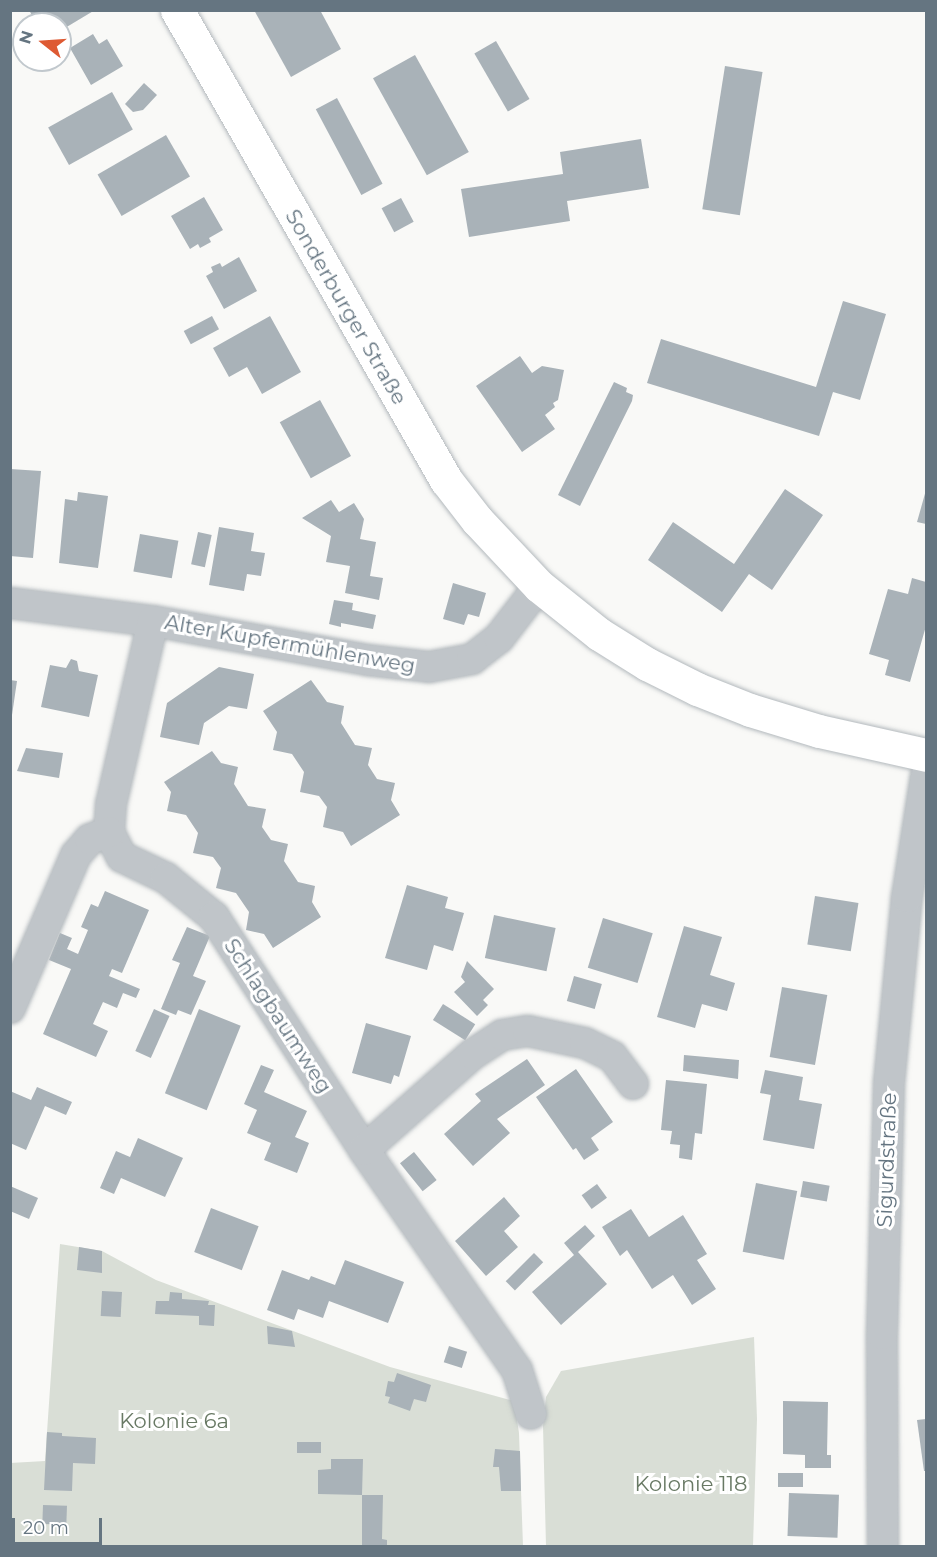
<!DOCTYPE html>
<html>
<head>
<meta charset="utf-8">
<style>
	body { margin:0 }
	#map { position:relative; width:937px; height:1557px; overflow:hidden; background:#f9f9f7; font-family:Montserrat,sans-serif }
	div>[style] { position:absolute }
	.green>* { inset:0; background:#d9ded6 }
	.building>* { inset:0; background:#a9b2b8; transform-origin:0 0 }
	.roads { filter:drop-shadow(0 0 2px #b3b9bd) drop-shadow(0 0 2px #b3b9bd) }
	.street>* { height:30px; margin:-15px; padding:0 15px; transform-origin:15px; border-radius:15px; background:#c0c5c9 }
	.secondary>* { height:33px; margin:-16.5px; padding:0 16.5px; transform-origin:16.5px; border-radius:16.5px; background:#fff }
	span { translate:-50% -50%; white-space:nowrap; text-align:center; line-height:1.15; -webkit-text-stroke:6px #fff; paint-order:stroke }
	.street-label { font-size:21px; color:#657581 }
	.park-label { font-size:21px; color:#687964 }
	.frame { position:absolute; inset:0; border:12px solid #657581; pointer-events:none }
	.north { position:absolute; left:12px; top:12px; width:60px; height:60px; box-sizing:border-box; background:#fff; border:2px solid #c1c8cd; border-radius:50%; rotate:287deg; font-size:16px; font-weight:700; line-height:24px; text-align:center; color:#657581 }
	.north::after { content:''; display:block; margin:auto; width:21px; height:27px; background:#de5a33; clip-path:polygon(50% 0,100% 100%,50% 72%,0 100%) }
	.scale { position:absolute; left:12px; top:1518px; width:90px; height:27px; box-sizing:border-box; border:3px solid #657581; border-top:0; padding-left:8px; font-size:18px; line-height:21px; white-space:nowrap; color:#657581; -webkit-text-stroke:4px #fff; paint-order:stroke }
</style>
</head>
<body>
<div id="map">
	<div class="green">
		<i style="clip-path:polygon(60px 1244px,102px 1251px,156px 1280px,390px 1367px,514px 1401px,519px 1433px,523px 1546px,11px 1546px,10px 1463px,45px 1461px)"></i>
		<i style="clip-path:polygon(754px 1337px,757px 1419px,753px 1546px,546px 1546px,543px 1426px,546px 1397px,561px 1371px)"></i>
	</div>
	<div class="building">
		<i style="clip-path:polygon(29px 10px,95px 10px,60px 31px,60px 24px,37px 24px)"></i>
		<i style="clip-path:polygon(254px 10px,320px 10px,341px 49px,291px 77px)"></i>
		<i style="clip-path:polygon(93px 34px,99px 44px,107px 39px,123px 66px,91px 85px,70px 48px)"></i>
		<i style="left:496px;top:41px;width:67px;height:25px;rotate:60deg"></i>
		<i style="left:415px;top:55px;width:111px;height:48px;rotate:61deg"></i>
		<i style="left:725px;top:66px;width:38px;height:145px;rotate:9deg"></i>
		<i style="clip-path:polygon(144px 83px,157px 95px,143px 110px,133px 112px,125px 104px)"></i>
		<i style="left:112px;top:92px;width:43px;height:73px;rotate:61deg"></i>
		<i style="left:337px;top:98px;width:97px;height:24px;rotate:62deg"></i>
		<i style="left:166px;top:135px;width:48px;height:79px;rotate:60deg"></i>
		<i style="clip-path:polygon(641px 139px,649px 188px,567px 201px,570px 221px,469px 237px,461px 189px,563px 174px,560px 152px)"></i>
		<i style="clip-path:polygon(204px 197px,223px 230px,209px 238px,211px 242px,200px 248px,198px 244px,190px 249px,171px 216px)"></i>
		<i style="left:401px;top:198px;width:27px;height:22px;rotate:62deg"></i>
		<i style="clip-path:polygon(239px 257px,257px 291px,224px 309px,206px 276px,213px 272px,211px 267px,220px 263px,222px 267px)"></i>
		<i style="clip-path:polygon(843px 301px,886px 314px,860px 400px,833px 392px,819px 436px,647px 383px,661px 339px,816px 387px)"></i>
		<i style="left:212px;top:316px;width:15px;height:32px;rotate:62deg"></i>
		<i style="clip-path:polygon(270px 316px,301px 372px,262px 394px,247px 367px,229px 377px,213px 348px)"></i>
		<i style="clip-path:polygon(520px 356px,532px 373px,542px 366px,564px 370px,558px 400px,553px 403px,555px 407px,545px 415px,555px 429px,522px 452px,476px 386px)"></i>
		<i style="clip-path:polygon(614px 382px,627px 388px,626px 392px,633px 395px,632px 401px,580px 506px,558px 495px)"></i>
		<i style="left:320px;top:400px;width:64px;height:46px;rotate:61deg"></i>
		<i style="clip-path:polygon(10px 469px,41px 471px,33px 558px,10px 556px)"></i>
		<i style="clip-path:polygon(785px 489px,823px 515px,772px 590px,749px 574px,722px 612px,648px 560px,673px 522px,734px 564px)"></i>
		<i style="clip-path:polygon(926px 490px,926px 524px,917px 522px)"></i>
		<i style="clip-path:polygon(78px 492px,108px 496px,98px 568px,59px 563px,65px 499px,77px 501px)"></i>
		<i style="clip-path:polygon(331px 500px,339px 512px,354px 503px,364px 519px,360px 539px,376px 542px,370px 576px,383px 578px,379px 600px,345px 593px,350px 566px,326px 562px,331px 536px,302px 518px)"></i>
		<i style="clip-path:polygon(219px 527px,254px 533px,251px 551px,265px 553px,261px 576px,247px 574px,244px 591px,209px 585px)"></i>
		<i style="left:198px;top:532px;width:14px;height:33px;rotate:12deg"></i>
		<i style="left:140px;top:534px;width:39px;height:38px;rotate:10deg"></i>
		<i style="clip-path:polygon(912px 578px,926px 582px,926px 626px,910px 682px,885px 675px,889px 660px,869px 654px,888px 589px,908px 594px)"></i>
		<i style="clip-path:polygon(453px 583px,486px 593px,479px 617px,468px 614px,464px 625px,443px 619px)"></i>
		<i style="clip-path:polygon(334px 600px,353px 603px,352px 610px,376px 615px,373px 629px,341px 623px,341px 627px,329px 624px)"></i>
		<i style="clip-path:polygon(71px 659px,77px 661px,79px 671px,98px 675px,89px 717px,41px 707px,50px 665px,66px 668px)"></i>
		<i style="clip-path:polygon(219px 667px,254px 674px,247px 709px,229px 706px,204px 723px,199px 745px,160px 737px,167px 703px)"></i>
		<i style="clip-path:polygon(10px 680px,17px 681px,12px 715px,10px 715px)"></i>
		<i style="clip-path:polygon(311px 680px,327px 702px,344px 706px,341px 723px,355px 745px,372px 748px,368px 765px,377px 779px,395px 783px,391px 800px,400px 815px,351px 846px,343px 832px,323px 827px,327px 807px,319px 796px,300px 792px,304px 772px,292px 754px,273px 750px,277px 732px,263px 711px)"></i>
		<i style="clip-path:polygon(26px 748px,63px 753px,59px 778px,17px 771px)"></i>
		<i style="clip-path:polygon(212px 751px,221px 763px,238px 767px,234px 784px,248px 806px,266px 809px,262px 827px,271px 840px,288px 844px,284px 861px,298px 882px,315px 886px,312px 902px,321px 917px,273px 948px,264px 934px,246px 930px,249px 912px,236px 893px,216px 888px,221px 868px,213px 857px,193px 853px,198px 833px,186px 815px,167px 811px,171px 792px,164px 782px)"></i>
		<i style="clip-path:polygon(407px 885px,448px 897px,445px 908px,464px 913px,453px 951px,434px 945px,427px 970px,385px 958px)"></i>
		<i style="clip-path:polygon(105px 891px,149px 910px,122px 973px,112px 969px,109px 976px,140px 989px,136px 998px,123px 993px,117px 1008px,103px 1002px,93px 1024px,108px 1031px,96px 1057px,43px 1034px,71px 969px,49px 960px,60px 933px,72px 938px,67px 949px,78px 954px,88px 930px,81px 927px,91px 904px,98px 907px)"></i>
		<i style="left:815px;top:896px;width:44px;height:49px;rotate:9deg"></i>
		<i style="left:494px;top:915px;width:63px;height:44px;rotate:12deg"></i>
		<i style="left:603px;top:918px;width:52px;height:52px;rotate:17deg"></i>
		<i style="clip-path:polygon(684px 926px,722px 937px,710px 975px,735px 983px,727px 1011px,702px 1004px,695px 1028px,657px 1017px)"></i>
		<i style="clip-path:polygon(187px 927px,210px 936px,193px 976px,206px 981px,191px 1015px,178px 1010px,176px 1015px,161px 1009px,180px 963px,172px 960px)"></i>
		<i style="clip-path:polygon(467px 961px,494px 989px,483px 1000px,488px 1005px,477px 1016px,454px 992px,465px 982px,461px 977px)"></i>
		<i style="left:574px;top:976px;width:29px;height:26px;rotate:16deg"></i>
		<i style="left:782px;top:987px;width:46px;height:71px;rotate:10deg"></i>
		<i style="left:443px;top:1004px;width:38px;height:19px;rotate:32deg"></i>
		<i style="left:154px;top:1009px;width:17px;height:46px;rotate:24deg"></i>
		<i style="left:199px;top:1009px;width:45px;height:91px;rotate:22deg"></i>
		<i style="clip-path:polygon(366px 1023px,411px 1036px,399px 1077px,394px 1075px,391px 1084px,352px 1073px)"></i>
		<i style="clip-path:polygon(684px 1055px,739px 1060px,738px 1079px,683px 1071px)"></i>
		<i style="clip-path:polygon(527px 1059px,545px 1085px,497px 1119px,510px 1133px,473px 1166px,444px 1134px,481px 1101px,475px 1094px)"></i>
		<i style="clip-path:polygon(261px 1065px,274px 1070px,264px 1092px,307px 1111px,295px 1137px,309px 1143px,297px 1173px,264px 1160px,271px 1143px,247px 1133px,257px 1110px,244px 1104px)"></i>
		<i style="clip-path:polygon(576px 1069px,613px 1122px,591px 1138px,599px 1150px,584px 1160px,576px 1148px,573px 1150px,536px 1097px)"></i>
		<i style="clip-path:polygon(765px 1070px,803px 1077px,799px 1100px,822px 1104px,814px 1149px,763px 1140px,771px 1095px,760px 1093px)"></i>
		<i style="clip-path:polygon(666px 1080px,707px 1084px,702px 1134px,695px 1133px,692px 1160px,679px 1158px,680px 1145px,670px 1144px,672px 1131px,661px 1130px)"></i>
		<i style="clip-path:polygon(37px 1087px,72px 1102px,66px 1115px,45px 1106px,26px 1150px,10px 1143px,10px 1091px,31px 1100px)"></i>
		<i style="clip-path:polygon(138px 1138px,183px 1158px,165px 1197px,121px 1178px,114px 1194px,100px 1188px,116px 1151px,130px 1157px)"></i>
		<i style="left:414px;top:1152px;width:36px;height:18px;rotate:51deg"></i>
		<i style="left:803px;top:1181px;width:27px;height:16px;rotate:10deg"></i>
		<i style="left:756px;top:1183px;width:42px;height:70px;rotate:11deg"></i>
		<i style="left:597px;top:1184px;width:17px;height:19px;rotate:54deg"></i>
		<i style="clip-path:polygon(10px 1186px,38px 1198px,29px 1219px,10px 1211px)"></i>
		<i style="clip-path:polygon(504px 1197px,520px 1216px,504px 1231px,518px 1247px,486px 1276px,455px 1241px)"></i>
		<i style="left:211px;top:1208px;width:51px;height:47px;rotate:21deg"></i>
		<i style="clip-path:polygon(631px 1209px,649px 1237px,683px 1215px,707px 1254px,697px 1260px,716px 1289px,692px 1305px,673px 1275px,652px 1289px,627px 1250px,620px 1256px,602px 1227px)"></i>
		<i style="clip-path:polygon(585px 1225px,595px 1236px,578px 1252px,607px 1284px,561px 1325px,532px 1292px,574px 1255px,564px 1243px)"></i>
		<i style="clip-path:polygon(79px 1247px,102px 1251px,102px 1273px,77px 1270px)"></i>
		<i style="left:534px;top:1253px;width:13px;height:40px;rotate:45deg"></i>
		<i style="clip-path:polygon(345px 1260px,404px 1282px,388px 1323px,329px 1301px,323px 1318px,298px 1309px,294px 1320px,267px 1310px,282px 1270px,309px 1280px,311px 1276px,335px 1285px)"></i>
		<i style="left:102px;top:1291px;width:20px;height:25px;rotate:3deg"></i>
		<i style="clip-path:polygon(170px 1292px,182px 1293px,182px 1299px,209px 1301px,208px 1305px,215px 1305px,214px 1326px,199px 1325px,199px 1316px,155px 1314px,156px 1301px,169px 1301px)"></i>
		<i style="clip-path:polygon(267px 1326px,292px 1331px,295px 1347px,268px 1344px)"></i>
		<i style="left:449px;top:1346px;width:19px;height:17px;rotate:18deg"></i>
		<i style="clip-path:polygon(397px 1373px,431px 1385px,426px 1402px,414px 1399px,410px 1411px,388px 1403px,390px 1397px,385px 1396px,388px 1381px,394px 1382px)"></i>
		<i style="clip-path:polygon(783px 1401px,828px 1402px,827px 1455px,831px 1455px,831px 1468px,805px 1468px,805px 1455px,783px 1454px)"></i>
		<i style="clip-path:polygon(926px 1419px,926px 1471px,924px 1471px,917px 1420px)"></i>
		<i style="clip-path:polygon(47px 1432px,62px 1433px,62px 1436px,96px 1438px,95px 1464px,73px 1463px,72px 1491px,44px 1490px)"></i>
		<i style="left:297px;top:1442px;width:24px;height:11px"></i>
		<i style="clip-path:polygon(495px 1449px,520px 1451px,521px 1491px,501px 1491px,499px 1467px,493px 1467px)"></i>
		<i style="clip-path:polygon(331px 1459px,363px 1459px,362px 1495px,318px 1494px,318px 1470px,331px 1469px)"></i>
		<i style="left:778px;top:1473px;width:25px;height:14px"></i>
		<i style="left:789px;top:1493px;width:50px;height:43px;rotate:2deg"></i>
		<i style="clip-path:polygon(362px 1495px,383px 1495px,382px 1539px,387px 1540px,387px 1546px,362px 1546px)"></i>
		<i style="left:43px;top:1505px;width:24px;height:19px;rotate:2deg"></i>
	</div>
	<div class="roads">
		<div class="street">
			<i style="left:10px;top:603px;width:144px;rotate:7.2deg"></i>
			<i style="left:153px;top:621px;width:218px;rotate:10.3deg"></i>
			<i style="left:367px;top:660px;width:62px;rotate:6.4deg"></i>
			<i style="left:429px;top:667px;width:44px;rotate:-10.5deg"></i>
			<i style="left:472px;top:659px;width:34px;rotate:-38deg"></i>
			<i style="left:499px;top:638px;width:66px;rotate:-52.4deg"></i>
			<i style="left:153px;top:621px;width:188px;rotate:102.9deg"></i>
			<i style="left:111px;top:804px;width:28px;rotate:94deg"></i>
			<i style="left:109px;top:832px;width:28px;rotate:63deg"></i>
			<i style="left:122px;top:857px;width:49px;rotate:25.5deg"></i>
			<i style="left:166px;top:878px;width:62px;rotate:39.1deg"></i>
			<i style="left:214px;top:917px;width:277px;rotate:57.2deg"></i>
			<i style="left:364px;top:1150px;width:268px;rotate:55.2deg"></i>
			<i style="left:517px;top:1370px;width:46px;rotate:72.3deg"></i>
			<i style="left:10px;top:1008px;width:167px;rotate:-66.7deg"></i>
			<i style="left:76px;top:855px;width:21px;rotate:-49deg"></i>
			<i style="left:90px;top:839px;width:20px;rotate:-20deg"></i>
			<i style="left:364px;top:1150px;width:145px;rotate:-41.4deg"></i>
			<i style="left:473px;top:1054px;width:35px;rotate:-33deg"></i>
			<i style="left:502px;top:1035px;width:26px;rotate:-9deg"></i>
			<i style="left:528px;top:1031px;width:58px;rotate:11.9deg"></i>
			<i style="left:585px;top:1043px;width:30px;rotate:26deg"></i>
			<i style="left:612px;top:1056px;width:35px;rotate:53deg"></i>
			<i style="left:883px;top:1546px;width:212px;rotate:-90.3deg"></i>
			<i style="left:882px;top:1334px;width:251px;rotate:-88.4deg"></i>
			<i style="left:889px;top:1083px;width:187px;rotate:-84.5deg"></i>
			<i style="left:907px;top:897px;width:122px;rotate:-81.1deg"></i>
		</div>
		<div class="secondary">
			<i style="left:177px;top:10px;width:542px;rotate:60.22deg"></i>
			<i style="left:446px;top:480px;width:51px;rotate:52.2deg"></i>
			<i style="left:477px;top:520px;width:91px;rotate:46.8deg"></i>
			<i style="left:539px;top:586px;width:77px;rotate:38.7deg"></i>
			<i style="left:599px;top:634px;width:57px;rotate:32deg"></i>
			<i style="left:647px;top:664px;width:56px;rotate:26.6deg"></i>
			<i style="left:697px;top:689px;width:57px;rotate:21.6deg"></i>
			<i style="left:750px;top:710px;width:72px;rotate:16.9deg"></i>
			<i style="left:819px;top:731px;width:110px;rotate:12.6deg"></i>
		</div>
	</div>
	<div class="street-label">
		<span style="left:346px;top:307px;rotate:60deg">Sonderburger Straße</span>
		<span style="left:290px;top:644px;rotate:10deg">Alter Kupfermühlenweg</span>
		<span style="left:278px;top:1016px;rotate:57deg">Schlagbaumweg</span>
		<span style="left:887px;top:1160px;rotate:-88deg">Sigurdstraße</span>
	</div>
	<div class="park-label">
		<span style="left:174px;top:1421px">Kolonie 6a</span>
		<span style="left:691px;top:1484px">Kolonie 118</span>
	</div>
	<div class="frame"></div>
	<div class="north">N</div>
	<div class="scale">20 m</div>
</div>
</body>
</html>
